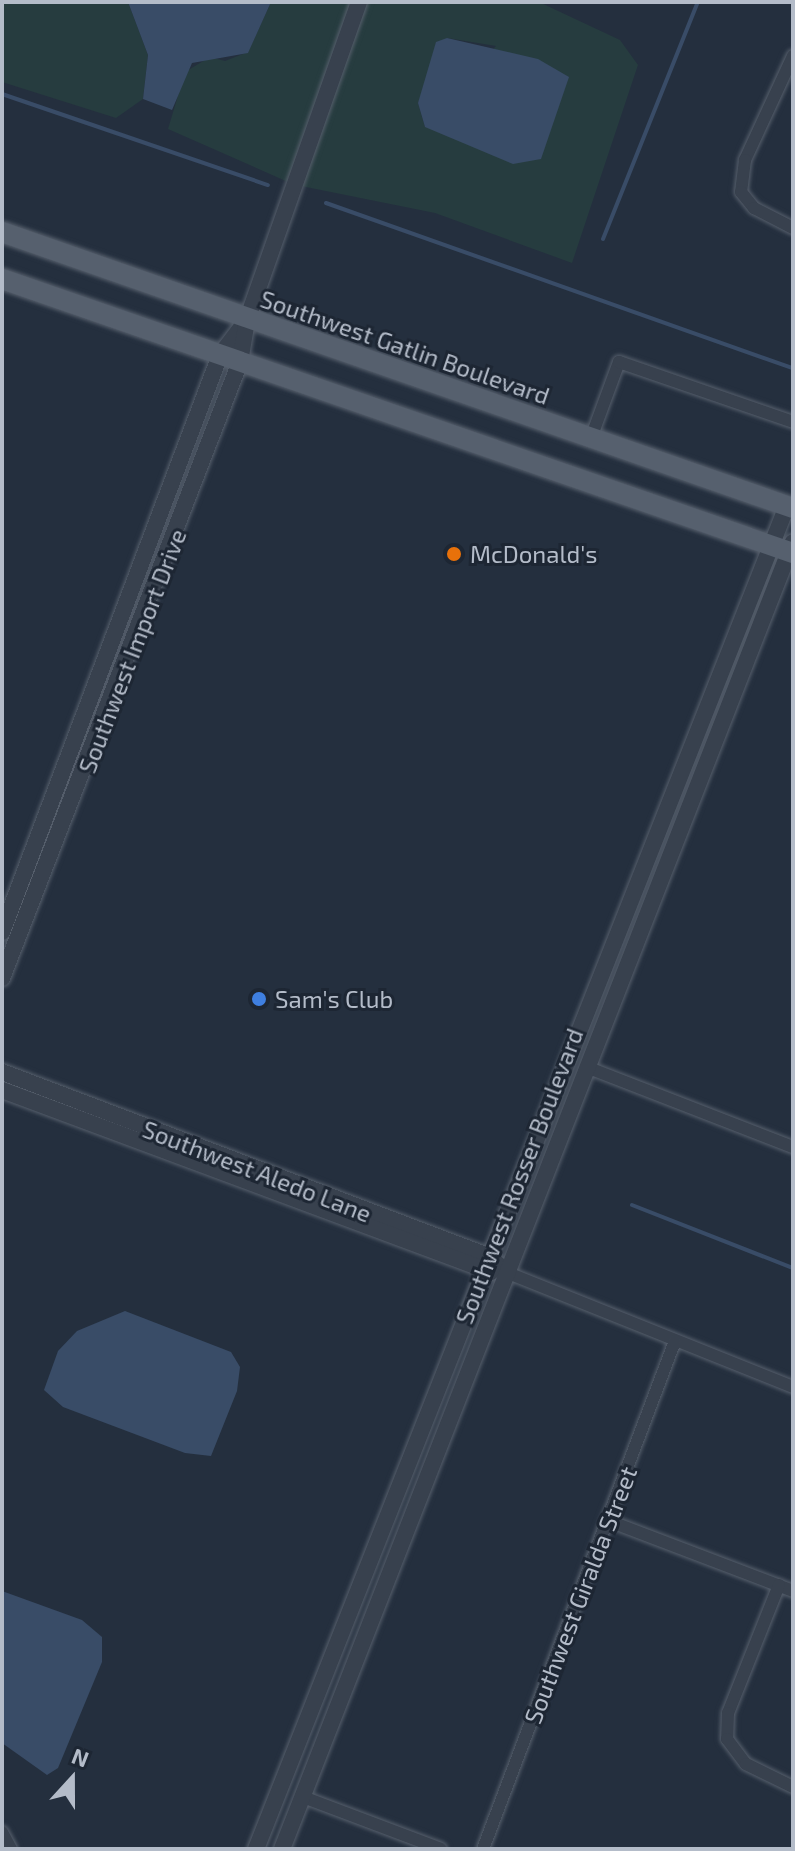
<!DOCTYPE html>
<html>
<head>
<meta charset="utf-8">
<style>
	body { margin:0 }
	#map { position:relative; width:795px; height:1851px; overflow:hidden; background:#242f3e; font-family:"Exo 2",sans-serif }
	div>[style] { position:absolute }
	.green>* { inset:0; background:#263c3f }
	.water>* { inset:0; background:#394c67 }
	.stream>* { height:4px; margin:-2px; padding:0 2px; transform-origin:2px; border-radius:2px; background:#394c67 }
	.roads { filter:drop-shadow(0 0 2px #565f6c) drop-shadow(0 0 2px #565f6c) }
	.minor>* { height:12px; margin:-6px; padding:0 6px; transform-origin:6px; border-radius:6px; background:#38414e }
	.tertiary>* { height:16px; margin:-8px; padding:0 8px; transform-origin:8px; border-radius:8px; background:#38414e }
	.primary>* { height:20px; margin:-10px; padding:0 10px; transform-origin:10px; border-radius:10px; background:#56606e }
	.dots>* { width:22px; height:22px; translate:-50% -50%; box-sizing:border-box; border:4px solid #1d2633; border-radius:50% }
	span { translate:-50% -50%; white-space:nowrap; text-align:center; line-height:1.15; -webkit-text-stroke:6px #1d2633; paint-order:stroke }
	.street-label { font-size:24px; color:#b4bcc9 }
	.poi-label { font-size:24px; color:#b4bcc9 }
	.left { translate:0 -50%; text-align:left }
	.frame { position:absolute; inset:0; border:4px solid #b4bcc9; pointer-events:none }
	.north { position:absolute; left:32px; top:1739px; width:80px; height:80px; -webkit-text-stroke:6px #1d2633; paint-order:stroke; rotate:21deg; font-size:22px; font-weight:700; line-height:32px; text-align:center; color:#b4bcc9 }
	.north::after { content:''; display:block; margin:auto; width:28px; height:36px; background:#b4bcc9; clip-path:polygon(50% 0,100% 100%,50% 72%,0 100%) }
</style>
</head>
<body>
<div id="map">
	<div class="green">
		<i style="clip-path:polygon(2px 2px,128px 2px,148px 55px,143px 99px,116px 118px,2px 82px)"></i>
		<i style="clip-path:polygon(271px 2px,352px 2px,288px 182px,168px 129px,185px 72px,210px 57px,225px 61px,248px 52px)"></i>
		<i style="clip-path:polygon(evenodd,366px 2px,539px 2px,620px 40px,638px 65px,572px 263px,435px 213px,301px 186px,366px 2px,447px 38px,496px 46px,425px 127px,418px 103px,447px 38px)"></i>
	</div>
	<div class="water">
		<i style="clip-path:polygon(128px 2px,271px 2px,248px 53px,192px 63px,172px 110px,143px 99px,148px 55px)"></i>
		<i style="clip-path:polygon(447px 38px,538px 59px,569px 77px,541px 159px,513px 164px,425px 127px,418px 103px,436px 42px)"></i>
		<i style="clip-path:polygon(125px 1311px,231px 1352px,240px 1367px,237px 1391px,211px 1456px,185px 1453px,63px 1407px,44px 1390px,58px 1351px,77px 1331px)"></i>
		<i style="clip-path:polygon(2px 1591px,82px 1620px,102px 1637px,102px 1662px,58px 1768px,47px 1775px,2px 1743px)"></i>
	</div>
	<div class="stream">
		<i style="left:2px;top:94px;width:281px;rotate:18.9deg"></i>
		<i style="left:326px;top:203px;width:495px;rotate:19.5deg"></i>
		<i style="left:603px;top:239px;width:255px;rotate:-68.2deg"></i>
		<i style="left:632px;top:1205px;width:173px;rotate:21.4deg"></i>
	</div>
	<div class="roads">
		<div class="minor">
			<i style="left:793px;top:56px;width:115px;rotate:114.8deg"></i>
			<i style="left:745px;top:160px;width:32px;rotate:97deg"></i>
			<i style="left:741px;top:192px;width:21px;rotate:51deg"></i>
			<i style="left:754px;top:208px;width:44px;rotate:27.1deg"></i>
			<i style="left:591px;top:438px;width:81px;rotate:-69.8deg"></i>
			<i style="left:619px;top:362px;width:184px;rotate:19deg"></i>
			<i style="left:589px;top:1068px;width:219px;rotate:21.2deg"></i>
			<i style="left:508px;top:1273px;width:307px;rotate:21.8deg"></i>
			<i style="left:609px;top:1521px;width:197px;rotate:20.8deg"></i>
			<i style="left:779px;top:1585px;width:138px;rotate:111.7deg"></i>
			<i style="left:728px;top:1713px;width:26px;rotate:92deg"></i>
			<i style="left:727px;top:1739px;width:31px;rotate:53deg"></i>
			<i style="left:746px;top:1764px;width:52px;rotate:26.1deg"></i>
			<i style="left:303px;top:1797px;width:147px;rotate:20.6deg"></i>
			<i style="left:2px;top:1832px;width:19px;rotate:62deg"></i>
			<i style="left:483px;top:1849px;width:543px;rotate:-69.3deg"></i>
		</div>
		<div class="tertiary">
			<i style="left:2px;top:932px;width:617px;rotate:-69.3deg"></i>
			<i style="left:220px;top:355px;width:43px;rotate:-52.6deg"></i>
			<i style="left:2px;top:978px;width:660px;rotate:-68.88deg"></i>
			<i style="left:240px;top:362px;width:43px;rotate:-80.5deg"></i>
			<i style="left:247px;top:320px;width:337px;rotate:-70.6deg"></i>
			<i style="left:2px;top:1072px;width:520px;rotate:20.74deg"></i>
			<i style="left:488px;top:1256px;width:26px;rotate:40deg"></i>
			<i style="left:2px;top:1090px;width:522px;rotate:20.41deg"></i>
			<i style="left:256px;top:1849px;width:1444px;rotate:-68.43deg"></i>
			<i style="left:282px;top:1849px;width:1403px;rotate:-68.65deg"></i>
		</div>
		<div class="primary">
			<i style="left:2px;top:232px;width:838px;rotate:19.24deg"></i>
			<i style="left:2px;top:279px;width:837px;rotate:19.11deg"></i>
		</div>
	</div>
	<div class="dots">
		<i style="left:454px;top:554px;background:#e8710a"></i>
		<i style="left:259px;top:999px;background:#3f7fe0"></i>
	</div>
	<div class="street-label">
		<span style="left:405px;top:347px;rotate:19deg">Southwest Gatlin Boulevard</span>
		<span style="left:132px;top:651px;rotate:-69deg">Southwest Import Drive</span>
		<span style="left:257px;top:1171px;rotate:21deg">Southwest Aledo Lane</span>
		<span style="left:519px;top:1176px;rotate:-69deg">Southwest Rosser Boulevard</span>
		<span style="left:580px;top:1595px;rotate:-69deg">Southwest Giralda Street</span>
	</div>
	<div class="poi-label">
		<span class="left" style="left:470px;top:554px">McDonald's</span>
		<span class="left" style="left:275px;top:999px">Sam's Club</span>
	</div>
	<div class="frame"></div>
	<div class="north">N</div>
</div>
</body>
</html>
